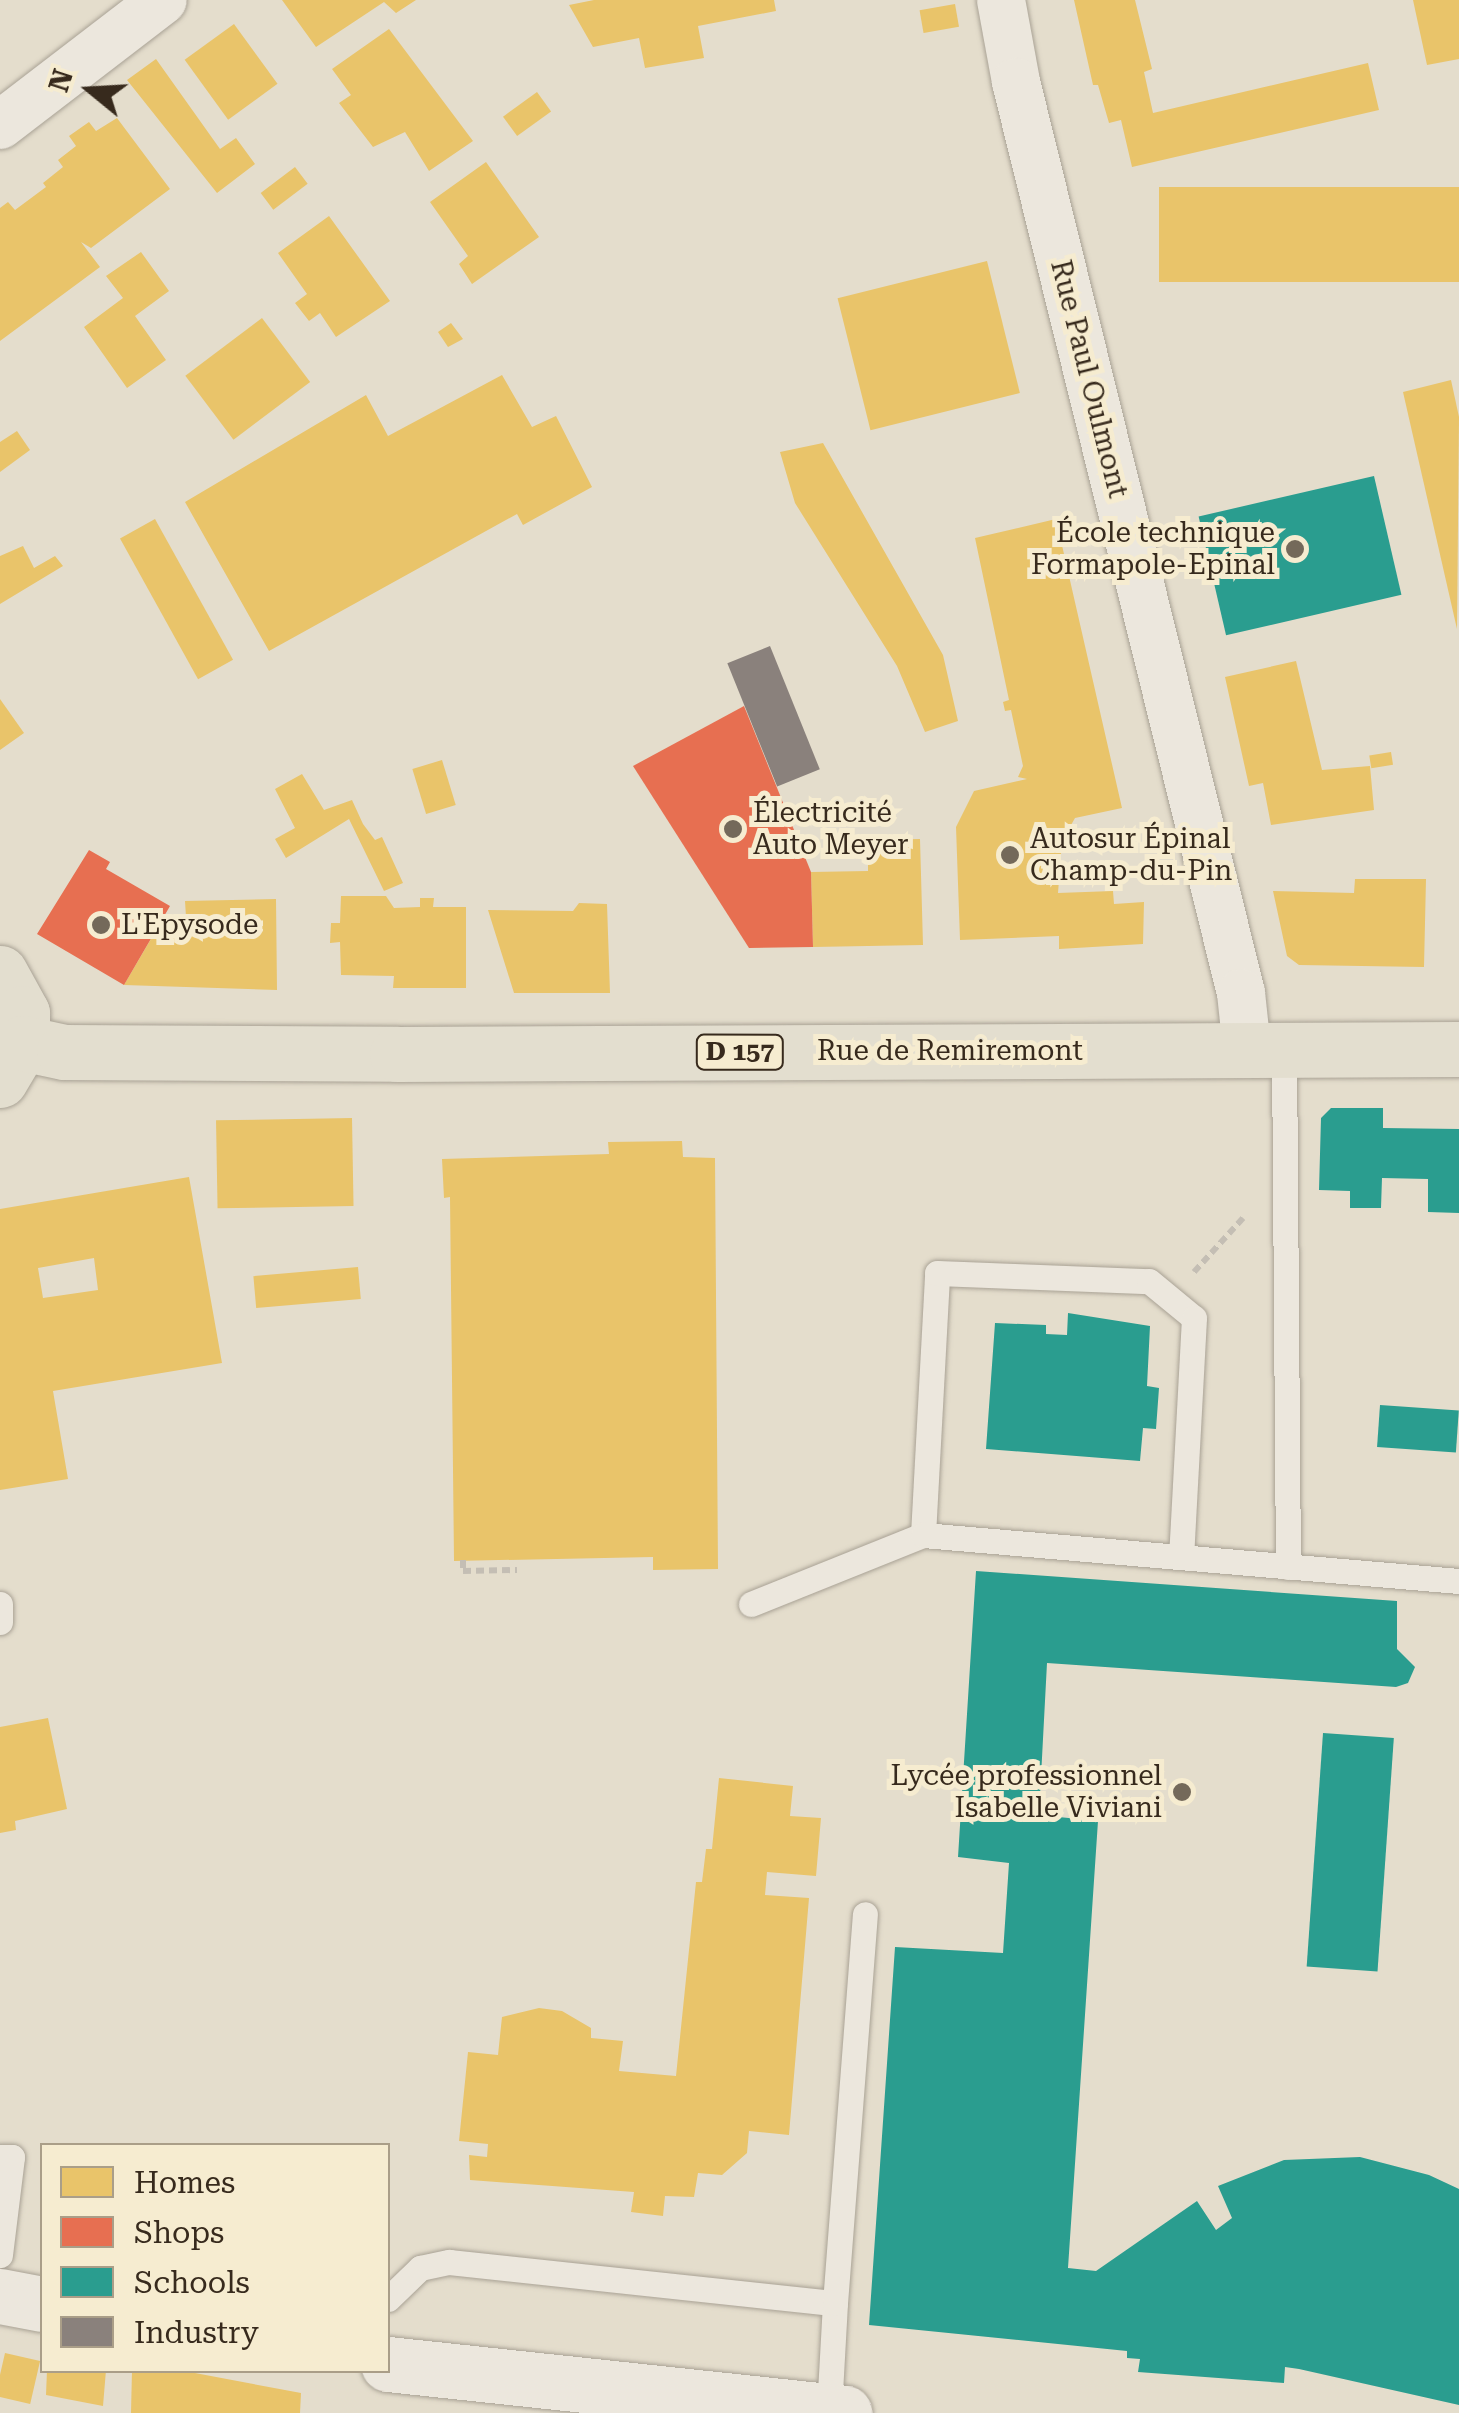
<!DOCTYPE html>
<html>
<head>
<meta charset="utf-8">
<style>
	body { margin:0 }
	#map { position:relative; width:1459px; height:2413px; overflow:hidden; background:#e4ddcc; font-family:"Roboto Serif",serif }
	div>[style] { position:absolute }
	.homes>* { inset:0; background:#e9c46a; transform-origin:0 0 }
	.shops>* { inset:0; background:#e76f51 }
	.schools>* { inset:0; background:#2a9d8f; transform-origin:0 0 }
	.industry>* { inset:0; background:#8a817c; transform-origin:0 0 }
	.path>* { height:6px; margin-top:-3px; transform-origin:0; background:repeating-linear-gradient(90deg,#c4beb4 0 8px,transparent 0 13px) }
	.roads { filter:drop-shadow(0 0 2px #a9a295) drop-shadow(0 0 2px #a9a295) }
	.lane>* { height:25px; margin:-12.5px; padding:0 12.5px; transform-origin:12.5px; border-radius:12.5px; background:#ece7dd }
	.street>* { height:48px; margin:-24px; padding:0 24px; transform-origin:24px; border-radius:24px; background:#ece7dd }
	.secondary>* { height:55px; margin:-27.5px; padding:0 27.5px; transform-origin:27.5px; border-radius:27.5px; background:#ece7dd }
	.primary>* { height:55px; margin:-27.5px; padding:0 27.5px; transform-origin:27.5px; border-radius:27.5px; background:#e3decf }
	.dots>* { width:28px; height:28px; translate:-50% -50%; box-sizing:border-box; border:5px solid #f6ecd0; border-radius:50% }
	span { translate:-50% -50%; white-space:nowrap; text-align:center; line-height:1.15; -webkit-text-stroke:10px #f6ecd0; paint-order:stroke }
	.shield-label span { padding:2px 8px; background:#f6ecd0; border:2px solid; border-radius:8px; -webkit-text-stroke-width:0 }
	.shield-label { font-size:25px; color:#372a1d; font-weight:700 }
	.street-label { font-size:28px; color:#372a1d }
	.poi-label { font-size:28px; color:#372a1d }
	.right { translate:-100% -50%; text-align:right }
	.left { translate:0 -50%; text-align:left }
	.legend { position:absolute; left:40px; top:2143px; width:350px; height:230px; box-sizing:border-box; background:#f6ecd0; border:2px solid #aa9e88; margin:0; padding:12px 18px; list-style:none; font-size:30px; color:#372a1d }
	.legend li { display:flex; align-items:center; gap:20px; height:50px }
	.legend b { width:50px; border:2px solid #aa9e88 }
	.north { position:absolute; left:40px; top:40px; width:100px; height:100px; -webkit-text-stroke:8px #f6ecd0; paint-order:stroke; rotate:288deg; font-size:28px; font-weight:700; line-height:40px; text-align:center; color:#372a1d }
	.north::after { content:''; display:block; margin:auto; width:35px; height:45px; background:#372a1d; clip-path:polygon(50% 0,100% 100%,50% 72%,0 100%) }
</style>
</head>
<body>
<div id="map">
	<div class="homes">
		<i style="clip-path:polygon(282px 0,416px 0,396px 13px,384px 2px,316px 47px)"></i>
		<i style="clip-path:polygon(594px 0,774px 0,776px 11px,698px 26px,704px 58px,645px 68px,639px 38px,593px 47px,569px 5px)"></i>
		<i style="clip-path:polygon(1074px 0,1135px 0,1152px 69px,1144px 72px,1153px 113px,1368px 63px,1379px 110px,1132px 167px,1121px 120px,1109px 123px,1098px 85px,1093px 85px)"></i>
		<i style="clip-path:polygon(1413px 0,1459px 0,1459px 59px,1427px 65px)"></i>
		<i style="left:955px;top:4px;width:23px;height:36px;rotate:80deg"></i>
		<i style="left:234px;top:24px;width:74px;height:61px;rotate:54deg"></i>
		<i style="clip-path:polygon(389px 29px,473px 141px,429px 171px,405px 132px,373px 147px,339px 103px,351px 95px,332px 69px)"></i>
		<i style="clip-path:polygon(156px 59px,220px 149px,236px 138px,255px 164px,217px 193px,127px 80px)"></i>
		<i style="left:537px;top:92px;width:24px;height:42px;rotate:54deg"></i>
		<i style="clip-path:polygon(117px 118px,170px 189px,91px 248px,81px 242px,100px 267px,0 341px,0 208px,8px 202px,15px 210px,46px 187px,43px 183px,63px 167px,58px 160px,76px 146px,69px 136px,89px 122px,96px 131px)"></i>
		<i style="clip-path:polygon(486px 162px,539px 237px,472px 284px,459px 264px,468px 256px,430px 202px)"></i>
		<i style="left:295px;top:167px;width:21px;height:43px;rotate:53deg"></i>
		<i style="left:1459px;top:187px;width:95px;height:300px;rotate:90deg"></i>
		<i style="clip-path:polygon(329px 216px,390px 301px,336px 337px,320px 313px,309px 321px,295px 303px,307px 294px,278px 253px)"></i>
		<i style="clip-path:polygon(141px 252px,169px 291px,135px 316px,166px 360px,127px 388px,84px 327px,123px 298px,106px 276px)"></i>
		<i style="left:987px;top:261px;width:136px;height:154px;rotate:76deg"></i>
		<i style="left:262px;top:318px;width:80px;height:96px;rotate:53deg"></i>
		<i style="clip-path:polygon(451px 323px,463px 339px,448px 347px,438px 332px)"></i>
		<i style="clip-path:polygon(502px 375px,532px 427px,556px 416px,592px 487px,523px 525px,517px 514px,269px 651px,185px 502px,366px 395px,388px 436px)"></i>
		<i style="clip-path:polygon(1451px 380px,1459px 417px,1457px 629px,1403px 392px)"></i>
		<i style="clip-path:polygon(17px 431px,30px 450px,0 472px,0 442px)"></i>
		<i style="clip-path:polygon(823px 443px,943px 655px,958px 721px,925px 732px,897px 666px,795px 503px,780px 452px)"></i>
		<i style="left:155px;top:519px;width:161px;height:40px;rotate:61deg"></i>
		<i style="clip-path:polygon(1056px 519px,1122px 808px,1075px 818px,1062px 841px,1058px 893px,1113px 891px,1114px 904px,1144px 902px,1143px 944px,1059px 949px,1059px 936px,960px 940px,956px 827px,974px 791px,1027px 779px,1018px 777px,1023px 766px,1011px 710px,1005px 711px,1003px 702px,1009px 700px,975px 538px)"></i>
		<i style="clip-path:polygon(23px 546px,34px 568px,55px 556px,63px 566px,0 604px,0 556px)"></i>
		<i style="clip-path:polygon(1296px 661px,1322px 770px,1370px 766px,1374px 810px,1271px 825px,1263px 783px,1249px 786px,1225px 677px)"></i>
		<i style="clip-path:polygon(0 699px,24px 733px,0 750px)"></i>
		<i style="left:1391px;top:752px;width:13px;height:22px;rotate:81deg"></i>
		<i style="left:442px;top:760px;width:47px;height:31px;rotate:73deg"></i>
		<i style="clip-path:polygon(302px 774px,324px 810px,352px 800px,363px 824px,375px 840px,382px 837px,403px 883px,384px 891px,349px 819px,286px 858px,275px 839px,295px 828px,275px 789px)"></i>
		<i style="clip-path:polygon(920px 839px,923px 945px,813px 947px,811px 872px,868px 871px,868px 840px)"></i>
		<i style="clip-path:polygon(1355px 879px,1426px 879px,1424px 967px,1299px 965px,1287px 956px,1273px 891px,1354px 893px)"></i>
		<i style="clip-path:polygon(341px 896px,386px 896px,394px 908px,420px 907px,420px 898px,434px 898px,433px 907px,466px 907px,466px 988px,393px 988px,394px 976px,341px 975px,340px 942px,330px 943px,331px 923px,340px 923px)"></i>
		<i style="clip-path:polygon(276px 899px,277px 990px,124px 985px,165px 915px,186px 917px,185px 901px)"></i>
		<i style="clip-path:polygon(579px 903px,607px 904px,610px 993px,514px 993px,488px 910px,573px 911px)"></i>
		<i style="left:352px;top:1118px;width:88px;height:136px;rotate:89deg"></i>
		<i style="clip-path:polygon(682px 1141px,683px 1157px,715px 1158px,718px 1569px,653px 1570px,653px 1557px,454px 1561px,450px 1197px,444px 1198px,442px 1159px,609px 1154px,608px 1142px)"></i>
		<i style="clip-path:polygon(evenodd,189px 1177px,222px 1363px,53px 1391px,68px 1479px,0 1490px,0 1209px,189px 1177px,94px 1258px,98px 1290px,43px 1298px,38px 1268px,94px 1258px)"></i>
		<i style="left:358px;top:1267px;width:32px;height:105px;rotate:85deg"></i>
		<i style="clip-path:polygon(48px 1718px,67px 1809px,15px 1821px,16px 1830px,0 1833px,0 1727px)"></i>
		<i style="clip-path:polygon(719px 1778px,793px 1786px,790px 1816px,821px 1818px,816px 1876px,767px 1872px,765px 1895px,809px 1898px,789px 2135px,749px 2131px,747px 2153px,722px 2175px,698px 2173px,694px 2197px,665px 2196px,663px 2216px,631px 2212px,634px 2192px,470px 2180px,469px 2155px,487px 2157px,488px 2144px,459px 2141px,468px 2052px,498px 2055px,502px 2017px,539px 2008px,562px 2011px,591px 2028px,591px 2038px,623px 2041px,619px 2071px,676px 2076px,696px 1882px,702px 1882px,706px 1849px,712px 1849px)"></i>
		<i style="left:5px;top:2353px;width:36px;height:44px;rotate:13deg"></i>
		<i style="clip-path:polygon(47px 2370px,106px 2370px,103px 2406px,46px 2395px)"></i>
		<i style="clip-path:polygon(132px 2370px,179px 2370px,301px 2393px,300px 2413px,131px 2413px)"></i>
	</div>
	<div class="shops">
		<i style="clip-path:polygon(744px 706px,811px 872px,813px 947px,749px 948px,633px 766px)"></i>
		<i style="clip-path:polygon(89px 850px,110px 862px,106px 869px,170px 906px,124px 985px,37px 934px)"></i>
	</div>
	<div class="schools">
		<i style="left:1374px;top:476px;width:122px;height:180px;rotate:77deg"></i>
		<i style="clip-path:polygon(1331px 1108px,1383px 1108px,1383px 1128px,1459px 1129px,1459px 1213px,1428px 1212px,1428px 1179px,1382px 1178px,1381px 1208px,1350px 1208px,1350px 1191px,1319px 1190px,1321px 1118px)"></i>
		<i style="clip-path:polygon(1068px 1313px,1150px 1326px,1147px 1386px,1159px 1388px,1156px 1429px,1143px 1428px,1140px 1461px,986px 1449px,995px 1323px,1046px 1325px,1046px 1334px,1067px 1335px)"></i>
		<i style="left:1380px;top:1405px;width:79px;height:42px;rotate:4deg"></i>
		<i style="clip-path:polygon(976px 1571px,1397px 1601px,1397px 1649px,1415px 1667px,1408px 1683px,1396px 1687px,1047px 1663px,1039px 1815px,1098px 1821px,1068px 2268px,1096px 2271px,1197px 2201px,1216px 2230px,1232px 2218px,1218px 2186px,1284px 2160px,1360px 2157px,1429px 2175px,1459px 2189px,1459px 2405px,1299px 2369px,1285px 2367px,1284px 2383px,1138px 2372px,1140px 2359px,1127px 2358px,1127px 2351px,869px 2325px,895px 1947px,1003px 1953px,1009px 1863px,958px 1857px)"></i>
		<i style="left:1323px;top:1733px;width:71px;height:234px;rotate:4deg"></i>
	</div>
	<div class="industry">
		<i style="left:770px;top:646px;width:133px;height:46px;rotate:68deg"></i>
	</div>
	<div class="path">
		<i style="left:1194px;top:1272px;width:73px;rotate:-47.8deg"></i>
		<i style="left:463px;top:1560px;width:11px;rotate:90deg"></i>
		<i style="left:463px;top:1571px;width:54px;rotate:-1.1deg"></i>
	</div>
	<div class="roads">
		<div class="lane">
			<i style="left:1284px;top:1049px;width:518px;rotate:89.56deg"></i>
			<i style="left:923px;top:1535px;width:262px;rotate:-86.9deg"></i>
			<i style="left:937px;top:1273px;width:212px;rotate:2.2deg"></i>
			<i style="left:1149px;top:1281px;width:58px;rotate:39.4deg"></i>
			<i style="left:1194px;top:1318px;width:239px;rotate:93.1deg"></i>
			<i style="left:0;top:1604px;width:18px;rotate:90deg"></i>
			<i style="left:751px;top:1604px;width:185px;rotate:-21.9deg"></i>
			<i style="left:923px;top:1535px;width:538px;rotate:4.91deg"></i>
			<i style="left:0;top:2157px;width:12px"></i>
			<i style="left:12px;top:2157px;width:99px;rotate:97deg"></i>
			<i style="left:388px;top:2299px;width:45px;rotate:-44.1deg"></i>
			<i style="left:420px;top:2268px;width:30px;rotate:-12deg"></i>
			<i style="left:449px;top:2262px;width:388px;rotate:6.1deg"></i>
			<i style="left:835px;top:2303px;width:108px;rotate:93.2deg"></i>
			<i style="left:835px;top:2303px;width:390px;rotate:-85.6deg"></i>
		</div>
		<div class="street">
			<i style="left:1001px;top:0;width:83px;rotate:79.6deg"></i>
			<i style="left:1016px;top:82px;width:938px;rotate:76.13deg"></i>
			<i style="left:1241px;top:993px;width:56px;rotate:83.9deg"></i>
			<i style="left:0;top:125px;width:205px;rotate:-37.5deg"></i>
		</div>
		<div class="secondary">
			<i style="left:0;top:2296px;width:43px;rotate:10.8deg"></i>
			<i style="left:388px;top:2364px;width:459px;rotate:6.1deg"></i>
		</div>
		<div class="primary">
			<i style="left:0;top:973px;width:46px;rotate:61.2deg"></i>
			<i style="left:22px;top:1013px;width:30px;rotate:90deg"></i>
			<i style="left:22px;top:1043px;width:43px;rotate:120.7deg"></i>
			<i style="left:22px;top:1043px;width:43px;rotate:12.1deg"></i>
			<i style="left:64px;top:1052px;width:333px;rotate:0.3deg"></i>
			<i style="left:397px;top:1054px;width:1062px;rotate:-0.27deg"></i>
		</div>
	</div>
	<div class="dots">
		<i style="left:1295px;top:549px;background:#74695a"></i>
		<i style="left:733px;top:829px;background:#74695a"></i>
		<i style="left:1010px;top:855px;background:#74695a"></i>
		<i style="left:101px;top:925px;background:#74695a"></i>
		<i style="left:1182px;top:1792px;background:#74695a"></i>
	</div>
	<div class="shield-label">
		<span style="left:740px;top:1052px">D 157</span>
	</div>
	<div class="street-label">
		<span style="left:1089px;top:379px;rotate:76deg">Rue Paul Oulmont</span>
		<span style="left:950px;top:1051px">Rue de Remiremont</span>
	</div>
	<div class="poi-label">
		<span class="right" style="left:1275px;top:549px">École technique<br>Formapole-Epinal</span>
		<span class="left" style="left:753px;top:829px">Électricité<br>Auto Meyer</span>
		<span class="left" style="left:1030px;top:855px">Autosur Épinal<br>Champ-du-Pin</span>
		<span class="left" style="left:121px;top:925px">L'Epysode</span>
		<span class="right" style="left:1162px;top:1792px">Lycée professionnel<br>Isabelle Viviani</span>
	</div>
	<ul class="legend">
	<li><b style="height:28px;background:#e9c46a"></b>Homes</li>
	<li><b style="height:28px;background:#e76f51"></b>Shops</li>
	<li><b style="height:28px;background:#2a9d8f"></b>Schools</li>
	<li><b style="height:28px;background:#8a817c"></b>Industry</li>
	</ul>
	<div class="north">N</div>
</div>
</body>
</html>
